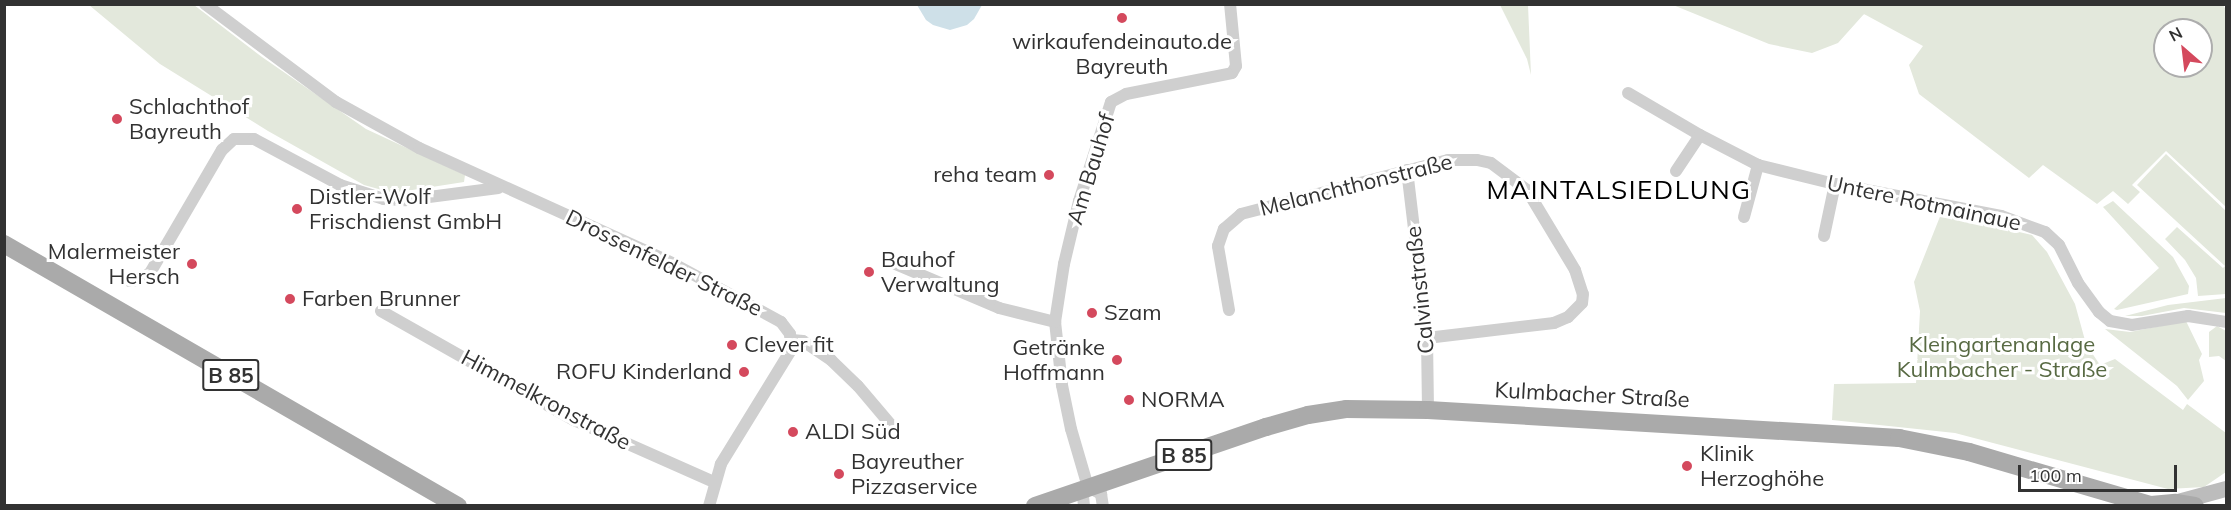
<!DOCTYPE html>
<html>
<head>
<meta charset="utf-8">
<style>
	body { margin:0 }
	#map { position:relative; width:2231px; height:510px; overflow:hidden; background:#fff; font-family:Mulish,sans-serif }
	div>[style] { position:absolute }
	.green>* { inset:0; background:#e3e8dc }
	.water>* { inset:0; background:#cee0e8 }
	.street>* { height:12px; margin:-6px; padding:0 6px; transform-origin:6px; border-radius:6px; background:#cfcfcf }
	.secondary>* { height:16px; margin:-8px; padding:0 8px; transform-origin:8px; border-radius:8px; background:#bcbcbc }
	.primary>* { height:18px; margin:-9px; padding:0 9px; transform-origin:9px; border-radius:9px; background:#aaa }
	.dots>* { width:16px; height:16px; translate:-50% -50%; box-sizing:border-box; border:3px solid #fff; border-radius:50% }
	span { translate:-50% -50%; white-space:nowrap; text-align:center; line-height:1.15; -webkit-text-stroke:6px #fff; paint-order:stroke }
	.shield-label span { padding:2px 4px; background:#fff; border:2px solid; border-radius:4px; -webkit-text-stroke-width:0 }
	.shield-label { font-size:21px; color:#323232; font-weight:700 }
	.poi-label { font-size:22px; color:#323232 }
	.left { translate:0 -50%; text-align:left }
	.right { translate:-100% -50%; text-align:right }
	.street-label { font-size:22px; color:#323232 }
	.park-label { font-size:22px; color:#586a43 }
	.quarter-label { font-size:26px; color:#000; letter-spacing:1.5px }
	.frame { position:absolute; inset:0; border:6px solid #323232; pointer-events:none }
	.north { position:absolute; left:2153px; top:18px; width:60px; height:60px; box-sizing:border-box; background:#fff; border:2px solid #adadad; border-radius:50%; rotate:332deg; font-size:16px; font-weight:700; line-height:24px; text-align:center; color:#323232 }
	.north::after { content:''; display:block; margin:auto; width:21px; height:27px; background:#d4495d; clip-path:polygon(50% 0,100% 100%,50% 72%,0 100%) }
	.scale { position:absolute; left:2018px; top:465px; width:159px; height:27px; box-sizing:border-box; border:3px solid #323232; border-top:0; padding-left:8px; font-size:18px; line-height:21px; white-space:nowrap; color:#323232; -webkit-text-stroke:4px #fff; paint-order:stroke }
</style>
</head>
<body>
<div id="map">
	<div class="green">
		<i style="clip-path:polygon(89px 5px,194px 5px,262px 57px,366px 129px,465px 175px,464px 182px,393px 193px,364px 185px,268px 131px,160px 64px)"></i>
		<i style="clip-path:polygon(1500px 5px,1528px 5px,1531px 75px,1527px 59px)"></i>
		<i style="clip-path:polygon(evenodd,1673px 5px,2223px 5px,2226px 10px,2226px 207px,2166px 151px,2132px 185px,2140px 192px,2128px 204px,2113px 191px,2097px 204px,2043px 165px,2029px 178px,1919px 94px,1909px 65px,1923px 46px,1864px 14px,1838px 43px,1812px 53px,1769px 44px,1673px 5px,2165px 30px,2201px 30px,2201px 66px,2165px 66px,2165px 30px)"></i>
		<i style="clip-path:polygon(2166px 154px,2226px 211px,2226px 294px,2198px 296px,2196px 278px,2185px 260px,2165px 239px,2177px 227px,2223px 268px,2225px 266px,2137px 185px)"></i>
		<i style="clip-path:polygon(2113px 201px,2173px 257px,2189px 286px,2188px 294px,2117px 310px,2114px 309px,2159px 268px,2103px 207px)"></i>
		<i style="clip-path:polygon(1941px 214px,2032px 235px,2047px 252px,2075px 304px,2086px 344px,2100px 365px,2115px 359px,2183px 410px,2187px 404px,2226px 433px,2226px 472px,2204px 487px,2168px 489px,1955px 433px,1832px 420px,1834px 384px,1916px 383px,1920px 311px,1914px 282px)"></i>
		<i style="clip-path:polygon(2226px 298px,2226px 313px,2184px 308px,2142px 316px,2125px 316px,2168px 305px)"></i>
		<i style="clip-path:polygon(2186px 321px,2202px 354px,2199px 360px,2204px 381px,2188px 400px,2177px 386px,2105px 329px,2130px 332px)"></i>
		<i style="clip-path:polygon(2217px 326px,2226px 331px,2226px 361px,2219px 356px,2209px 357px,2209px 332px)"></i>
	</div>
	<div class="water">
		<i style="clip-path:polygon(917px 5px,982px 5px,974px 19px,967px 25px,950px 30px,933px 25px,926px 20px)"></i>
	</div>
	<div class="street">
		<i style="left:205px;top:4px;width:164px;rotate:36.8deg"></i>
		<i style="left:336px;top:102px;width:95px;rotate:29deg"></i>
		<i style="left:419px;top:148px;width:278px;rotate:24.4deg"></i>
		<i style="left:672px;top:263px;width:124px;rotate:28.4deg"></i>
		<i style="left:781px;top:322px;width:15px;rotate:53deg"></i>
		<i style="left:790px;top:334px;width:16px;rotate:86deg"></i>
		<i style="left:791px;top:350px;width:134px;rotate:121.6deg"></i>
		<i style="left:721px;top:464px;width:44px;rotate:105.9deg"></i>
		<i style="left:1628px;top:93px;width:83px;rotate:30.3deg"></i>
		<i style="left:1700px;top:135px;width:65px;rotate:27.3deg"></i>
		<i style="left:1758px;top:165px;width:79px;rotate:13.9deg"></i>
		<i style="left:1835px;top:184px;width:169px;rotate:10.9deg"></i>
		<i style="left:2001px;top:216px;width:47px;rotate:20deg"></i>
		<i style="left:2045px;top:232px;width:19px;rotate:43deg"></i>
		<i style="left:2059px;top:245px;width:42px;rotate:63.4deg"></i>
		<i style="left:2078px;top:283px;width:36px;rotate:54deg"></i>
		<i style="left:2099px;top:312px;width:14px;rotate:39deg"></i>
		<i style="left:2110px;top:321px;width:22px;rotate:10deg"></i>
		<i style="left:2132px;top:325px;width:57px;rotate:-9.1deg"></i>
		<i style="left:2188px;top:316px;width:38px;rotate:9deg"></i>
		<i style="left:1407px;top:170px;width:169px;rotate:83.2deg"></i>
		<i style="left:1427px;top:338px;width:72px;rotate:89.2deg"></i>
		<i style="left:1676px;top:171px;width:43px;rotate:-56.3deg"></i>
		<i style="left:1744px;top:217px;width:54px;rotate:-74.9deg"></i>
		<i style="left:1824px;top:236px;width:53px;rotate:-78.1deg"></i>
		<i style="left:886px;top:260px;width:123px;rotate:23deg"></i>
		<i style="left:999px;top:308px;width:58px;rotate:14deg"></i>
		<i style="left:129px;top:281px;width:11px;rotate:-5deg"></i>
		<i style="left:140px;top:280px;width:12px;rotate:-35deg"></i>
		<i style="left:150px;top:273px;width:143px;rotate:-59.7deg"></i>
		<i style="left:222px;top:150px;width:16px;rotate:-43deg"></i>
		<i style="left:234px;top:139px;width:20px"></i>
		<i style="left:254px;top:139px;width:98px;rotate:28.1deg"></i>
		<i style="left:340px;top:185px;width:46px;rotate:17.7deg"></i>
		<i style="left:384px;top:199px;width:22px;rotate:3deg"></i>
		<i style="left:406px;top:200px;width:93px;rotate:-7.4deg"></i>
		<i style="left:1229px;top:310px;width:65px;rotate:-99.8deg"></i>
		<i style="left:1218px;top:246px;width:18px;rotate:-71deg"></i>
		<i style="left:1224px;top:229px;width:23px;rotate:-41deg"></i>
		<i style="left:1241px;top:214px;width:214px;rotate:-14.6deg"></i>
		<i style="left:1448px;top:160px;width:29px"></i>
		<i style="left:1477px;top:160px;width:14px;rotate:12deg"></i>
		<i style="left:1491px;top:163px;width:45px;rotate:36.9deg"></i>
		<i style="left:1527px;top:190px;width:93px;rotate:59deg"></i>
		<i style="left:1575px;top:270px;width:25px;rotate:72deg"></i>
		<i style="left:1583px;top:294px;width:9px;rotate:96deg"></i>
		<i style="left:1582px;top:303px;width:20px;rotate:135deg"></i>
		<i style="left:1568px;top:317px;width:15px;rotate:157deg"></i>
		<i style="left:1554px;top:323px;width:128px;rotate:173.3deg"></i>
		<i style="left:381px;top:311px;width:222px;rotate:29.5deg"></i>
		<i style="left:574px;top:420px;width:153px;rotate:23.9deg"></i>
		<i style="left:792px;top:340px;width:11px;rotate:5deg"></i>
		<i style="left:803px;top:341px;width:34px;rotate:34deg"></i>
		<i style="left:831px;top:360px;width:37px;rotate:44deg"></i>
		<i style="left:858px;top:386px;width:51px;rotate:49.8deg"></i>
		<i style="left:1088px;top:487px;width:60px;rotate:-106.3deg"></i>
		<i style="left:1071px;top:429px;width:45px;rotate:-101.6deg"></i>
		<i style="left:1062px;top:385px;width:63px;rotate:-96.3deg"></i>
		<i style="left:1055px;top:322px;width:59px;rotate:-81.2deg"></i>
		<i style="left:1064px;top:264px;width:65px;rotate:-76.6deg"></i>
		<i style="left:1079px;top:201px;width:104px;rotate:-72.1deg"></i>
		<i style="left:1111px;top:102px;width:17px;rotate:-28deg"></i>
		<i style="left:1126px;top:94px;width:108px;rotate:-11.2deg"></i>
		<i style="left:1232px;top:73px;width:8px;rotate:-60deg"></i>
		<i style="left:1236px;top:66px;width:62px;rotate:-95.5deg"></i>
		<i style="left:1088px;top:487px;width:15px;rotate:28deg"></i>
		<i style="left:1101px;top:494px;width:12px;rotate:81deg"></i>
		<i style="left:1084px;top:506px;width:10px;rotate:-96deg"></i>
		<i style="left:1083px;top:496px;width:10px;rotate:-61deg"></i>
	</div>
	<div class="secondary">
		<i style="left:2178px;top:502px;width:50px;rotate:-15.2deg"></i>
	</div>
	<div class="primary">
		<i style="left:4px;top:244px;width:524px;rotate:29.99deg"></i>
		<i style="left:2151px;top:505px;width:25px;rotate:-5deg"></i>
		<i style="left:2176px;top:503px;width:19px;rotate:9deg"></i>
		<i style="left:1035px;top:506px;width:244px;rotate:-18.9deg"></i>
		<i style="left:1266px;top:427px;width:44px;rotate:-15.9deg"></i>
		<i style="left:1308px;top:415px;width:38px;rotate:-9deg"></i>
		<i style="left:1346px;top:409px;width:82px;rotate:0.7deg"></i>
		<i style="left:1428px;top:410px;width:472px;rotate:3.4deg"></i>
		<i style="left:1899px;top:438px;width:71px;rotate:11.3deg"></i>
		<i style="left:1969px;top:452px;width:193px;rotate:16.3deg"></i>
	</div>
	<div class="dots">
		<i style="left:1122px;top:18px;background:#d4495d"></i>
		<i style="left:117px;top:119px;background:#d4495d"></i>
		<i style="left:1049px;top:175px;background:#d4495d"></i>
		<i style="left:297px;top:209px;background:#d4495d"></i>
		<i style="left:192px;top:264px;background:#d4495d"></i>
		<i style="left:869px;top:272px;background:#d4495d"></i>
		<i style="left:290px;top:299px;background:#d4495d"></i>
		<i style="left:1092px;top:313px;background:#d4495d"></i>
		<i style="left:732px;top:345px;background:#d4495d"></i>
		<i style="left:1117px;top:360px;background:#d4495d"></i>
		<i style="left:744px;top:372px;background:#d4495d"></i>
		<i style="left:1129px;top:400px;background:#d4495d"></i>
		<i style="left:793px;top:432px;background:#d4495d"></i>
		<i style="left:1687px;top:466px;background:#d4495d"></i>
		<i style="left:839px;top:474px;background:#d4495d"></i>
	</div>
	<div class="shield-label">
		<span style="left:231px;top:375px">B 85</span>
		<span style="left:1184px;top:455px">B 85</span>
	</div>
	<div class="poi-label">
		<span style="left:1122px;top:54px">wirkaufendeinauto.de<br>Bayreuth</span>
		<span class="left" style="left:129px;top:119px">Schlachthof<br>Bayreuth</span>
		<span class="right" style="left:1037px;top:175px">reha team</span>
		<span class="left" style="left:309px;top:209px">Distler-Wolf<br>Frischdienst GmbH</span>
		<span class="right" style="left:180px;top:264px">Malermeister<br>Hersch</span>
		<span class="left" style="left:881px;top:272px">Bauhof<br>Verwaltung</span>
		<span class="left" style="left:302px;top:299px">Farben Brunner</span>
		<span class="left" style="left:1104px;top:313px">Szam</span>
		<span class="left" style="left:744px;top:345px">Clever fit</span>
		<span class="right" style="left:1105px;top:360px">Getränke<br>Hoffmann</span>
		<span class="right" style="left:732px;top:372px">ROFU Kinderland</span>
		<span class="left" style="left:1141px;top:400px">NORMA</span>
		<span class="left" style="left:805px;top:432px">ALDI Süd</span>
		<span class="left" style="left:1700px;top:466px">Klinik<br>Herzoghöhe</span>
		<span class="left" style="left:851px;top:474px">Bayreuther<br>Pizzaservice</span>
	</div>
	<div class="street-label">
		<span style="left:1091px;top:169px;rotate:-73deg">Am Bauhof</span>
		<span style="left:1356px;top:185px;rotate:-14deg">Melanchthonstraße</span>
		<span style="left:1924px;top:203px;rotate:12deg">Untere Rotmainaue</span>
		<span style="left:664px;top:263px;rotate:26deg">Drossenfelder Straße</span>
		<span style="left:1420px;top:290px;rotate:-96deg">Calvinstraße</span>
		<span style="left:1592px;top:395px;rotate:3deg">Kulmbacher Straße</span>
		<span style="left:546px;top:400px;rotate:28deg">Himmelkronstraße</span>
	</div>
	<div class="park-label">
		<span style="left:2002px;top:357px">Kleingartenanlage<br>Kulmbacher - Straße</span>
	</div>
	<div class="quarter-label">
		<span style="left:1619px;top:190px">MAINTALSIEDLUNG</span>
	</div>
	<div class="frame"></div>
	<div class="north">N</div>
	<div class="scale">100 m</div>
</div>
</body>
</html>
